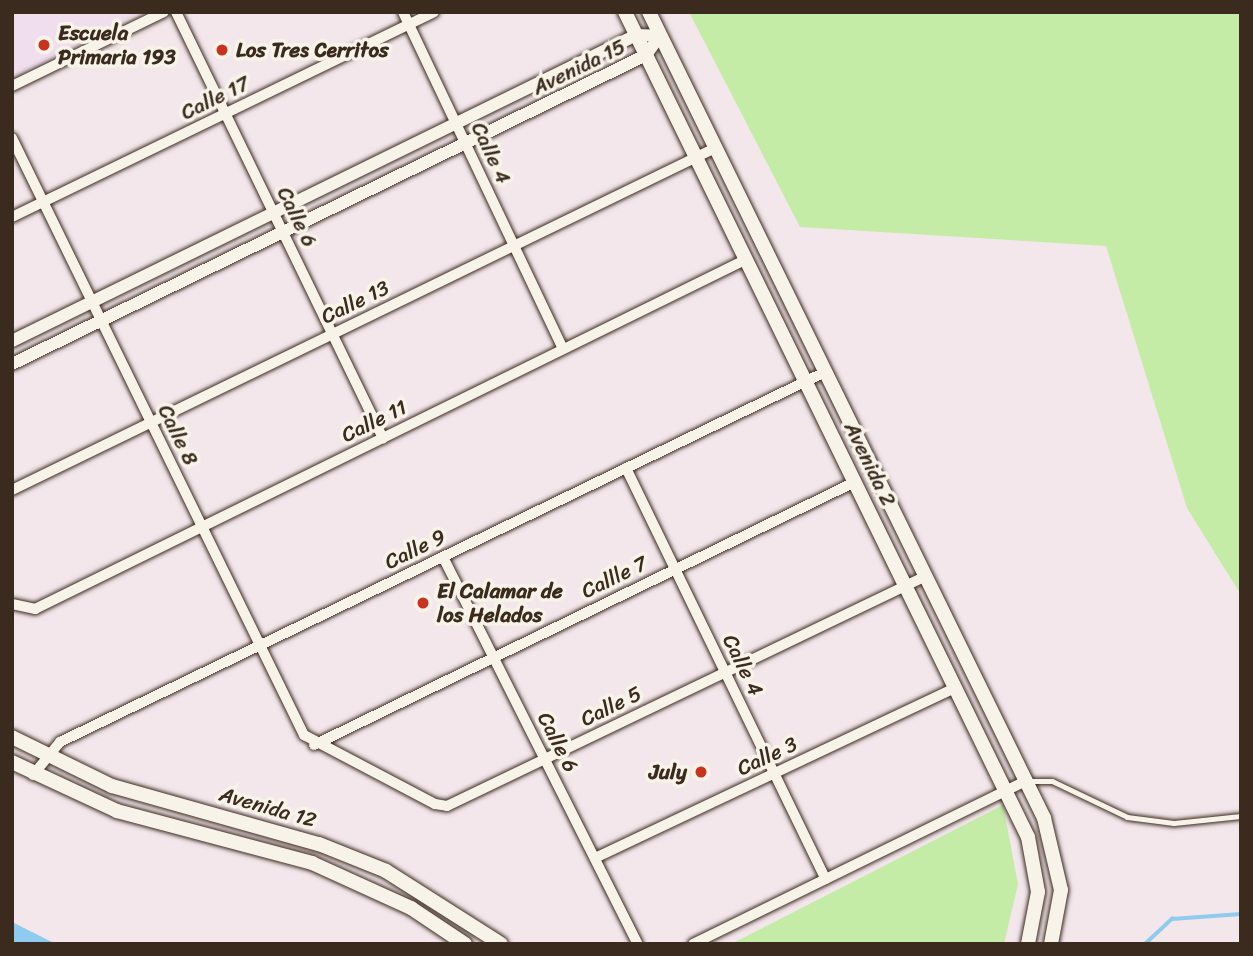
<!DOCTYPE html>
<html>
<head>
<meta charset="utf-8">
<style>
	body { margin:0 }
	#map { position:relative; width:1253px; height:956px; overflow:hidden; background:#f3e7ec; font-family:Sriracha,sans-serif }
	div>[style] { position:absolute }
	.built>* { inset:0; background:#f0deef }
	.green>* { inset:0; background:#c4eca7 }
	.water>* { inset:0; background:#8ecbee }
	.stream>* { height:3.5px; margin:-1.75px; padding:0 1.75px; transform-origin:1.75px; border-radius:1.75px; background:#8ecbee }
	.roads { filter:drop-shadow(0 0 2px #3b2a1e) drop-shadow(0 0 2px #3b2a1e) }
	.service>* { height:5px; margin:-2.5px; padding:0 2.5px; transform-origin:2.5px; border-radius:2.5px; background:#f7f3e8 }
	.minor>* { height:10px; margin:-5px; padding:0 5px; transform-origin:5px; border-radius:5px; background:#f7f3e8 }
	.tertiary>* { height:12px; margin:-6px; padding:0 6px; transform-origin:6px; border-radius:6px; background:#f7f3e8 }
	.secondary>* { height:14px; margin:-7px; padding:0 7px; transform-origin:7px; border-radius:7px; background:#f7f3e8 }
	.dots>* { width:19px; height:19px; translate:-50% -50%; box-sizing:border-box; border:4px solid #f7f3e8; border-radius:50% }
	span { translate:-50% -50%; white-space:nowrap; text-align:center; line-height:1.15; -webkit-text-stroke:7px #f7f3e8; paint-order:stroke }
	.poi-label { font-size:21px; color:#3b2a1e; font-weight:700 }
	.left { translate:0 -50%; text-align:left }
	.right { translate:-100% -50%; text-align:right }
	.street-label { font-size:21px; color:#3b2a1e }
	.frame { position:absolute; inset:0; border:14px solid #3b2a1e; pointer-events:none }
</style>
</head>
<body>
<div id="map">
	<div class="built">
		<i style="clip-path:polygon(12px 12px,140px 12px,12px 78px)"></i>
	</div>
	<div class="green">
		<i style="clip-path:polygon(689px 12px,1241px 12px,1241px 595px,1187px 508px,1106px 246px,800px 227px)"></i>
		<i style="clip-path:polygon(1003px 805px,1018px 884px,1004px 944px,731px 944px)"></i>
	</div>
	<div class="water">
		<i style="clip-path:polygon(12px 922px,56px 944px,12px 944px)"></i>
	</div>
	<div class="stream">
		<i style="left:1145px;top:944px;width:37px;rotate:-43deg"></i>
		<i style="left:1172px;top:919px;width:69px;rotate:-4.1deg"></i>
	</div>
	<div class="roads">
		<div class="service">
			<i style="left:1027px;top:781px;width:25px"></i>
			<i style="left:1052px;top:781px;width:83px;rotate:25.6deg"></i>
			<i style="left:1127px;top:817px;width:47px;rotate:7.3deg"></i>
			<i style="left:1174px;top:823px;width:67px;rotate:-6deg"></i>
		</div>
		<div class="minor">
			<i style="left:176px;top:12px;width:474px;rotate:64.1deg"></i>
			<i style="left:403px;top:12px;width:373px;rotate:64.6deg"></i>
			<i style="left:12px;top:86px;width:169px;rotate:-26deg"></i>
			<i style="left:12px;top:138px;width:665px;rotate:63.94deg"></i>
			<i style="left:304px;top:735px;width:148px;rotate:27.8deg"></i>
			<i style="left:435px;top:804px;width:12px;rotate:9deg"></i>
			<i style="left:447px;top:806px;width:529px;rotate:-25.64deg"></i>
			<i style="left:12px;top:217px;width:469px;rotate:-25.9deg"></i>
			<i style="left:626px;top:468px;width:457px;rotate:64.1deg"></i>
			<i style="left:12px;top:490px;width:782px;rotate:-25.94deg"></i>
			<i style="left:443px;top:557px;width:433px;rotate:63.3deg"></i>
			<i style="left:12px;top:604px;width:24px;rotate:12deg"></i>
			<i style="left:35px;top:609px;width:791px;rotate:-26.18deg"></i>
			<i style="left:314px;top:745px;width:602px;rotate:-25.93deg"></i>
			<i style="left:33px;top:775px;width:43px;rotate:-50.7deg"></i>
			<i style="left:60px;top:742px;width:850px;rotate:-25.81deg"></i>
			<i style="left:595px;top:858px;width:398px;rotate:-25.3deg"></i>
			<i style="left:693px;top:944px;width:371px;rotate:-26.1deg"></i>
		</div>
		<div class="tertiary">
			<i style="left:12px;top:341px;width:695px;rotate:-26.12deg"></i>
			<i style="left:636px;top:35px;width:24px;rotate:2deg"></i>
			<i style="left:12px;top:364px;width:705px;rotate:-25.98deg"></i>
			<i style="left:646px;top:55px;width:24px;rotate:-54deg"></i>
		</div>
		<div class="secondary">
			<i style="left:625px;top:12px;width:918px;rotate:63.97deg"></i>
			<i style="left:1028px;top:837px;width:56px;rotate:79.7deg"></i>
			<i style="left:1038px;top:892px;width:53px;rotate:100.9deg"></i>
			<i style="left:649px;top:12px;width:898px;rotate:63.89deg"></i>
			<i style="left:1044px;top:818px;width:74px;rotate:76.7deg"></i>
			<i style="left:1061px;top:890px;width:55px;rotate:100.5deg"></i>
			<i style="left:12px;top:737px;width:111px;rotate:26.1deg"></i>
			<i style="left:112px;top:786px;width:215px;rotate:15.7deg"></i>
			<i style="left:319px;top:844px;width:72px;rotate:21.9deg"></i>
			<i style="left:386px;top:871px;width:136px;rotate:32.4deg"></i>
			<i style="left:12px;top:762px;width:116px;rotate:25deg"></i>
			<i style="left:117px;top:811px;width:202px;rotate:14.9deg"></i>
			<i style="left:312px;top:863px;width:109px;rotate:24.4deg"></i>
			<i style="left:411px;top:908px;width:65px;rotate:33.7deg"></i>
		</div>
	</div>
	<div class="dots">
		<i style="left:44px;top:45px;background:#c8321e"></i>
		<i style="left:222px;top:50px;background:#c8321e"></i>
		<i style="left:423px;top:603px;background:#c8321e"></i>
		<i style="left:701px;top:772px;background:#c8321e"></i>
	</div>
	<div class="poi-label">
		<span class="left" style="left:58px;top:45px">Escuela<br>Primaria 193</span>
		<span class="left" style="left:236px;top:50px">Los Tres Cerritos</span>
		<span class="left" style="left:437px;top:603px">El Calamar de<br>los Helados</span>
		<span class="right" style="left:687px;top:772px">July</span>
	</div>
	<div class="street-label">
		<span style="left:579px;top:67px;rotate:-26deg">Avenida 15</span>
		<span style="left:215px;top:98px;rotate:-26deg">Calle 17</span>
		<span style="left:491px;top:153px;rotate:65deg">Calle 4</span>
		<span style="left:297px;top:217px;rotate:64deg">Calle 6</span>
		<span style="left:355px;top:302px;rotate:-26deg">Calle 13</span>
		<span style="left:374px;top:421px;rotate:-26deg">Calle 11</span>
		<span style="left:178px;top:435px;rotate:64deg">Calle 8</span>
		<span style="left:870px;top:464px;rotate:64deg">Avenida 2</span>
		<span style="left:415px;top:549px;rotate:-26deg">Calle 9</span>
		<span style="left:614px;top:577px;rotate:-26deg">Callle 7</span>
		<span style="left:743px;top:665px;rotate:64deg">Calle 4</span>
		<span style="left:611px;top:706px;rotate:-26deg">Calle 5</span>
		<span style="left:558px;top:742px;rotate:63deg">Calle 6</span>
		<span style="left:767px;top:756px;rotate:-25deg">Calle 3</span>
		<span style="left:268px;top:807px;rotate:16deg">Avenida 12</span>
	</div>
	<div class="frame"></div>
</div>
</body>
</html>
